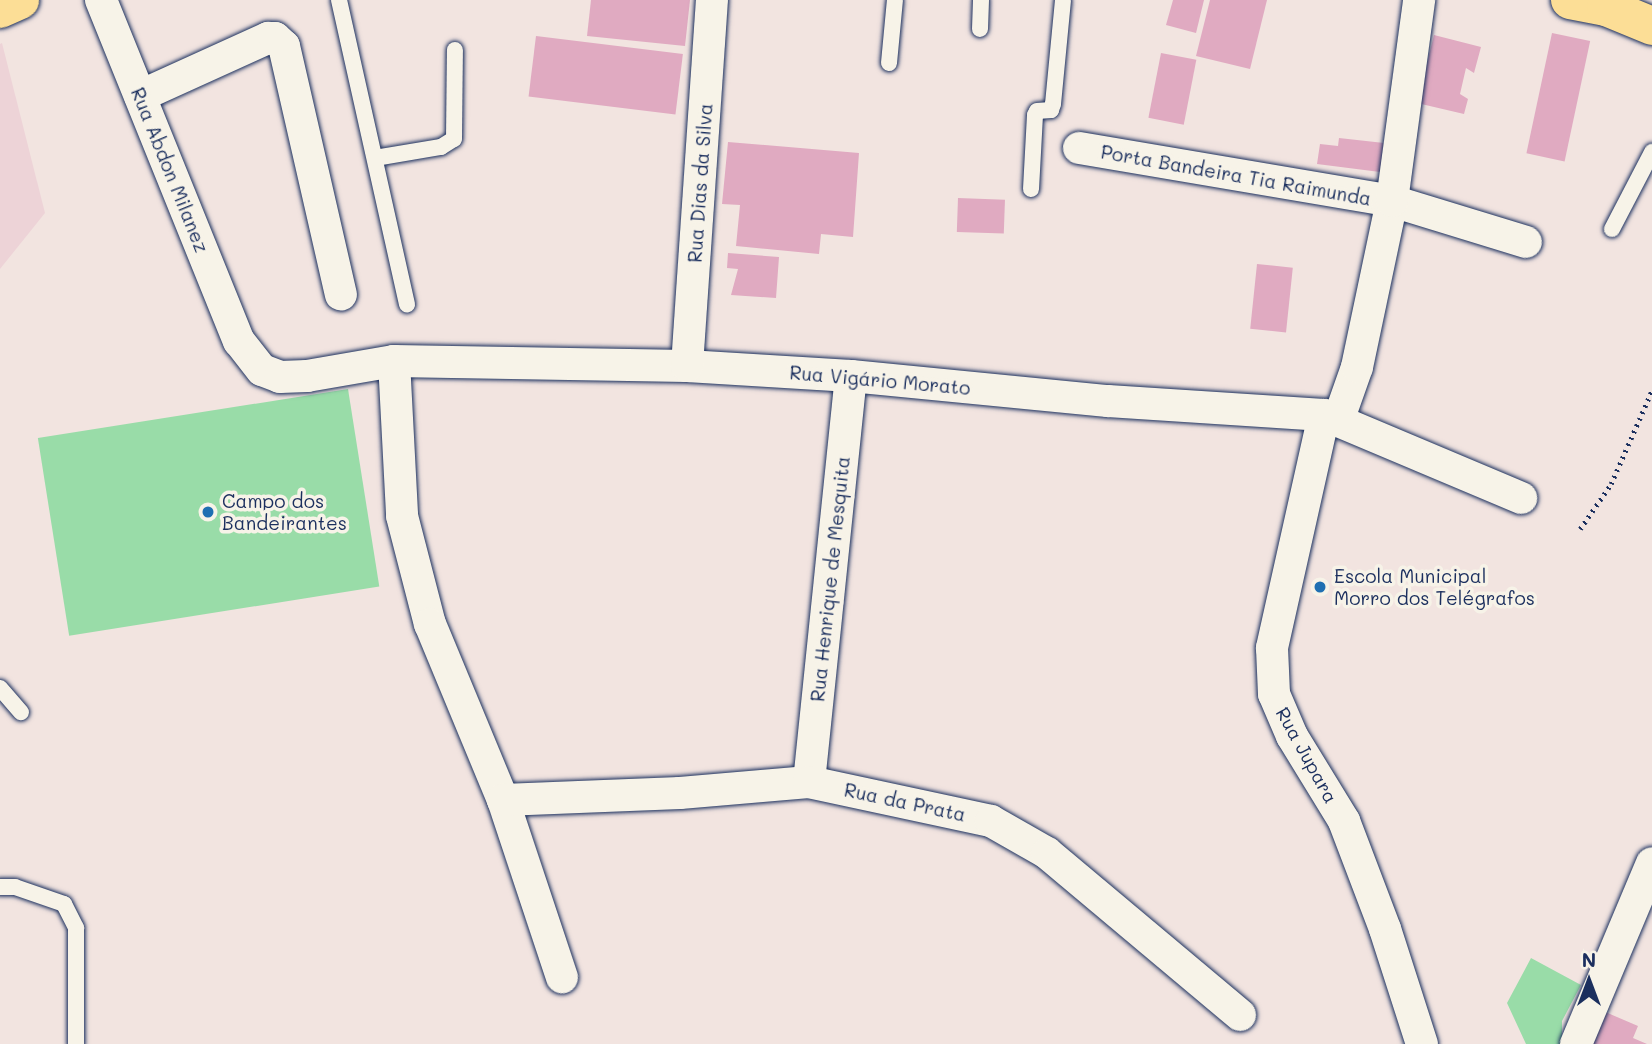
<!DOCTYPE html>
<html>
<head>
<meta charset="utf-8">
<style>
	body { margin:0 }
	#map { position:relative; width:1652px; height:1044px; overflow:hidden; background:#f2e4e0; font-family:Mali,sans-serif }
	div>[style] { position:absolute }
	.built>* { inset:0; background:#edd3d7 }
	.green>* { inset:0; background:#99dca8; transform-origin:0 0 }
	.building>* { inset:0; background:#e0aac1; transform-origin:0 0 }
	.path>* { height:4.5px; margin-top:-2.25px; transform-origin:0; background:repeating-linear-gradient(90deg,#1b2f5e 0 2px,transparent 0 7px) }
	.roads { filter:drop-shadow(0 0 2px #1b2f5e) drop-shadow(0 0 2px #1b2f5e) }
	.service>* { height:16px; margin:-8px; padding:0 8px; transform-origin:8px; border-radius:8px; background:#f7f3e8 }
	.minor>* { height:32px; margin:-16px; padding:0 16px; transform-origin:16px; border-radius:16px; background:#f7f3e8 }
	.primary>* { height:38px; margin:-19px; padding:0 19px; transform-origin:19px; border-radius:19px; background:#fcde96 }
	.dots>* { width:19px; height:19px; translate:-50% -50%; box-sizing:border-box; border:4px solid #f7f3e8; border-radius:50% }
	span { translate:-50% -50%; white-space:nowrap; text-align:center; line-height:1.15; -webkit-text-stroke:7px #f7f3e8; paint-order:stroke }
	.street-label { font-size:19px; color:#1b2f5e }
	.poi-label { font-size:19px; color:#1b2f5e }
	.left { translate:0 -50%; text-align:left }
	.north { position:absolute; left:1554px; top:946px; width:70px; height:70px; -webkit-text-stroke:5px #f7f3e8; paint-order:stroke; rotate:0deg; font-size:19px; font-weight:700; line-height:28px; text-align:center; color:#1b2f5e }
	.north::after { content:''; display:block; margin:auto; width:24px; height:32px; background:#1b2f5e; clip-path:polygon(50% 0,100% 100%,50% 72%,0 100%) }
</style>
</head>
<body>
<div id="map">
	<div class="built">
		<i style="clip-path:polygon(2px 43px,45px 213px,0 269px,0 44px)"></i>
	</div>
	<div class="green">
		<i style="left:348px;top:389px;width:200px;height:314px;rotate:81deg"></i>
		<i style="clip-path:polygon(1531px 958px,1581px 985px,1562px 1021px,1562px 1044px,1526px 1044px,1507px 1003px)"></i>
	</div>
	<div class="building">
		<i style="clip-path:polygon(591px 0,690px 0,685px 46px,587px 36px)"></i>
		<i style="clip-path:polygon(1173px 0,1204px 0,1196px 33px,1166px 25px)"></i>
		<i style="clip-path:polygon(1210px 0,1267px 0,1250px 69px,1196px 56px)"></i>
		<i style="left:1552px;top:33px;width:39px;height:123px;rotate:12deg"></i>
		<i style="clip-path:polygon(1434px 35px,1481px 47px,1474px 73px,1466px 68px,1460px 94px,1468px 99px,1464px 114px,1417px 103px)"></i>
		<i style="left:536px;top:36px;width:148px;height:61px;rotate:7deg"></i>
		<i style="left:1161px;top:53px;width:36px;height:66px;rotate:11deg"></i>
		<i style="clip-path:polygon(1339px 138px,1384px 143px,1380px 172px,1317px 164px,1320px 144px,1338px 146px)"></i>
		<i style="clip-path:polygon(728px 142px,859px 153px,853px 237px,821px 234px,819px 254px,736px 246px,740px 205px,722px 204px)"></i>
		<i style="left:958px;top:198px;width:47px;height:34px;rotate:2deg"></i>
		<i style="clip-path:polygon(728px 253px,779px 257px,776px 298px,731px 295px,738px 269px,727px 268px)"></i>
		<i style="left:1257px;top:264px;width:36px;height:65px;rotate:6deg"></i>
		<i style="clip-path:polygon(1596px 1008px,1638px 1026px,1633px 1038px,1647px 1044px,1584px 1044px)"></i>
	</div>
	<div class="path">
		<i style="left:1580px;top:529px;width:55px;rotate:-55.4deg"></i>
		<i style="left:1611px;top:484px;width:103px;rotate:-66.4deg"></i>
	</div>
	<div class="roads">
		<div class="service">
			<i style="left:339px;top:0;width:312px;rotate:77.4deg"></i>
			<i style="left:980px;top:29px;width:29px;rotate:-88deg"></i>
			<i style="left:889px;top:63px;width:63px;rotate:-84.6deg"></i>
			<i style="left:375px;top:158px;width:67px;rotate:-9.5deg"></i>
			<i style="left:441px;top:147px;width:15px;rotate:-32deg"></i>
			<i style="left:454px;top:139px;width:89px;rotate:-89.4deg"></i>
			<i style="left:1031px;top:189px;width:74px;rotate:-86.9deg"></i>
			<i style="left:1035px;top:115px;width:4px;rotate:-63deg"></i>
			<i style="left:1037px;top:111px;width:14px;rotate:-4deg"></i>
			<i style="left:1051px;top:110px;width:6px;rotate:-72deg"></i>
			<i style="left:1053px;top:104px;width:104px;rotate:-84.5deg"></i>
			<i style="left:1612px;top:229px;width:87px;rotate:-62.5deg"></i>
			<i style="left:0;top:688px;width:32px;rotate:49deg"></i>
			<i style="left:0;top:887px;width:15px"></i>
			<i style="left:15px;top:887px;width:52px;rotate:19.1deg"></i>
			<i style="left:64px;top:904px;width:27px;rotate:63deg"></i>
			<i style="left:76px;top:928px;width:116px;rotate:90deg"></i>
		</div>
		<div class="minor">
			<i style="left:101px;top:0;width:368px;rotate:68deg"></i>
			<i style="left:239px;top:341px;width:37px;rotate:52deg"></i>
			<i style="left:262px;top:370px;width:19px;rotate:21deg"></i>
			<i style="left:280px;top:377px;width:27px;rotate:-2deg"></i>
			<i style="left:307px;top:376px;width:88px;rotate:-9.8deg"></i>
			<i style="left:394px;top:361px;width:293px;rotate:1deg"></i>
			<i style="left:687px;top:366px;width:164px;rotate:3.5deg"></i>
			<i style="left:851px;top:376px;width:258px;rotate:5.6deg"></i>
			<i style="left:1108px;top:401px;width:216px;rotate:3.7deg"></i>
			<i style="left:1324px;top:415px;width:214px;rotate:22.8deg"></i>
			<i style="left:140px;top:96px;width:141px;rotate:-24.4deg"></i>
			<i style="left:268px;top:38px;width:7px"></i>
			<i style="left:275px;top:38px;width:12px;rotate:42deg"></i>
			<i style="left:284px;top:46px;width:255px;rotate:77.1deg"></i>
			<i style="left:1079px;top:148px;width:317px;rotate:9.6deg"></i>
			<i style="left:1392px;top:201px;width:140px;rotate:17deg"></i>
			<i style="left:394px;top:361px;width:155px;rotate:87deg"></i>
			<i style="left:402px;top:516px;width:112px;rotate:75.5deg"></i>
			<i style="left:430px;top:624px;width:191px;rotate:67.5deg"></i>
			<i style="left:503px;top:800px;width:187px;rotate:71.6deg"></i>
			<i style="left:687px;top:366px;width:367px;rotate:-86.1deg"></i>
			<i style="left:1324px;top:415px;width:239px;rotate:102.6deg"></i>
			<i style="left:1272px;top:648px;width:46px;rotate:87.5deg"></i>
			<i style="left:1274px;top:694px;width:46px;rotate:66.8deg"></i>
			<i style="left:1292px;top:736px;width:100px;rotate:58.5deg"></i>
			<i style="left:1344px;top:821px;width:116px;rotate:69.2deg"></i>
			<i style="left:1385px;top:929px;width:121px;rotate:72.2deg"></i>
			<i style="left:1338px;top:421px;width:57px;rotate:-70.6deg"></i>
			<i style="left:1357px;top:367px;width:170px;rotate:-78.1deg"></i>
			<i style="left:1392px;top:201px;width:203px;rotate:-82.3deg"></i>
			<i style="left:809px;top:782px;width:408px;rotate:-84.1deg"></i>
			<i style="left:503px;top:800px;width:177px;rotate:-2.3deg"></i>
			<i style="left:680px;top:793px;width:129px;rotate:-4.9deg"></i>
			<i style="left:809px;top:782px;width:186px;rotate:12.1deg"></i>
			<i style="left:991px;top:821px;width:64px;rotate:29.7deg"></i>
			<i style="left:1047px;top:853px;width:252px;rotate:40deg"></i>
			<i style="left:1576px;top:1044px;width:196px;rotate:-67.2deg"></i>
		</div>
		<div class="primary">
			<i style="left:1570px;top:0;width:37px;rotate:11deg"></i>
			<i style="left:1606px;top:7px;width:50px;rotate:22.4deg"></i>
			<i style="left:0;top:9px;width:22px;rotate:-24deg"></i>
		</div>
	</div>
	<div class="dots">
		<i style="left:208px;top:512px;background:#1f6fb2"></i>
		<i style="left:1320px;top:587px;background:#1f6fb2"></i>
	</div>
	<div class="street-label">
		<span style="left:170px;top:170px;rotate:68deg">Rua Abdon Milanez</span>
		<span style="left:1236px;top:175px;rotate:10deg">Porta Bandeira Tia Raimunda</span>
		<span style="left:700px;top:183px;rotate:-86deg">Rua Dias da Silva</span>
		<span style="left:880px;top:380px;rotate:5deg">Rua Vigário Morato</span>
		<span style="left:830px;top:579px;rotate:-84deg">Rua Henrique de Mesquita</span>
		<span style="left:1307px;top:755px;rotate:61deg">Rua Jupara</span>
		<span style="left:905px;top:802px;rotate:12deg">Rua da Prata</span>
	</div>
	<div class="poi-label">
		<span class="left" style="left:222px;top:512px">Campo dos<br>Bandeirantes</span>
		<span class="left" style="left:1334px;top:587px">Escola Municipal<br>Morro dos Telégrafos</span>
	</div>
	<div class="north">N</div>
</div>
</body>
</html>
